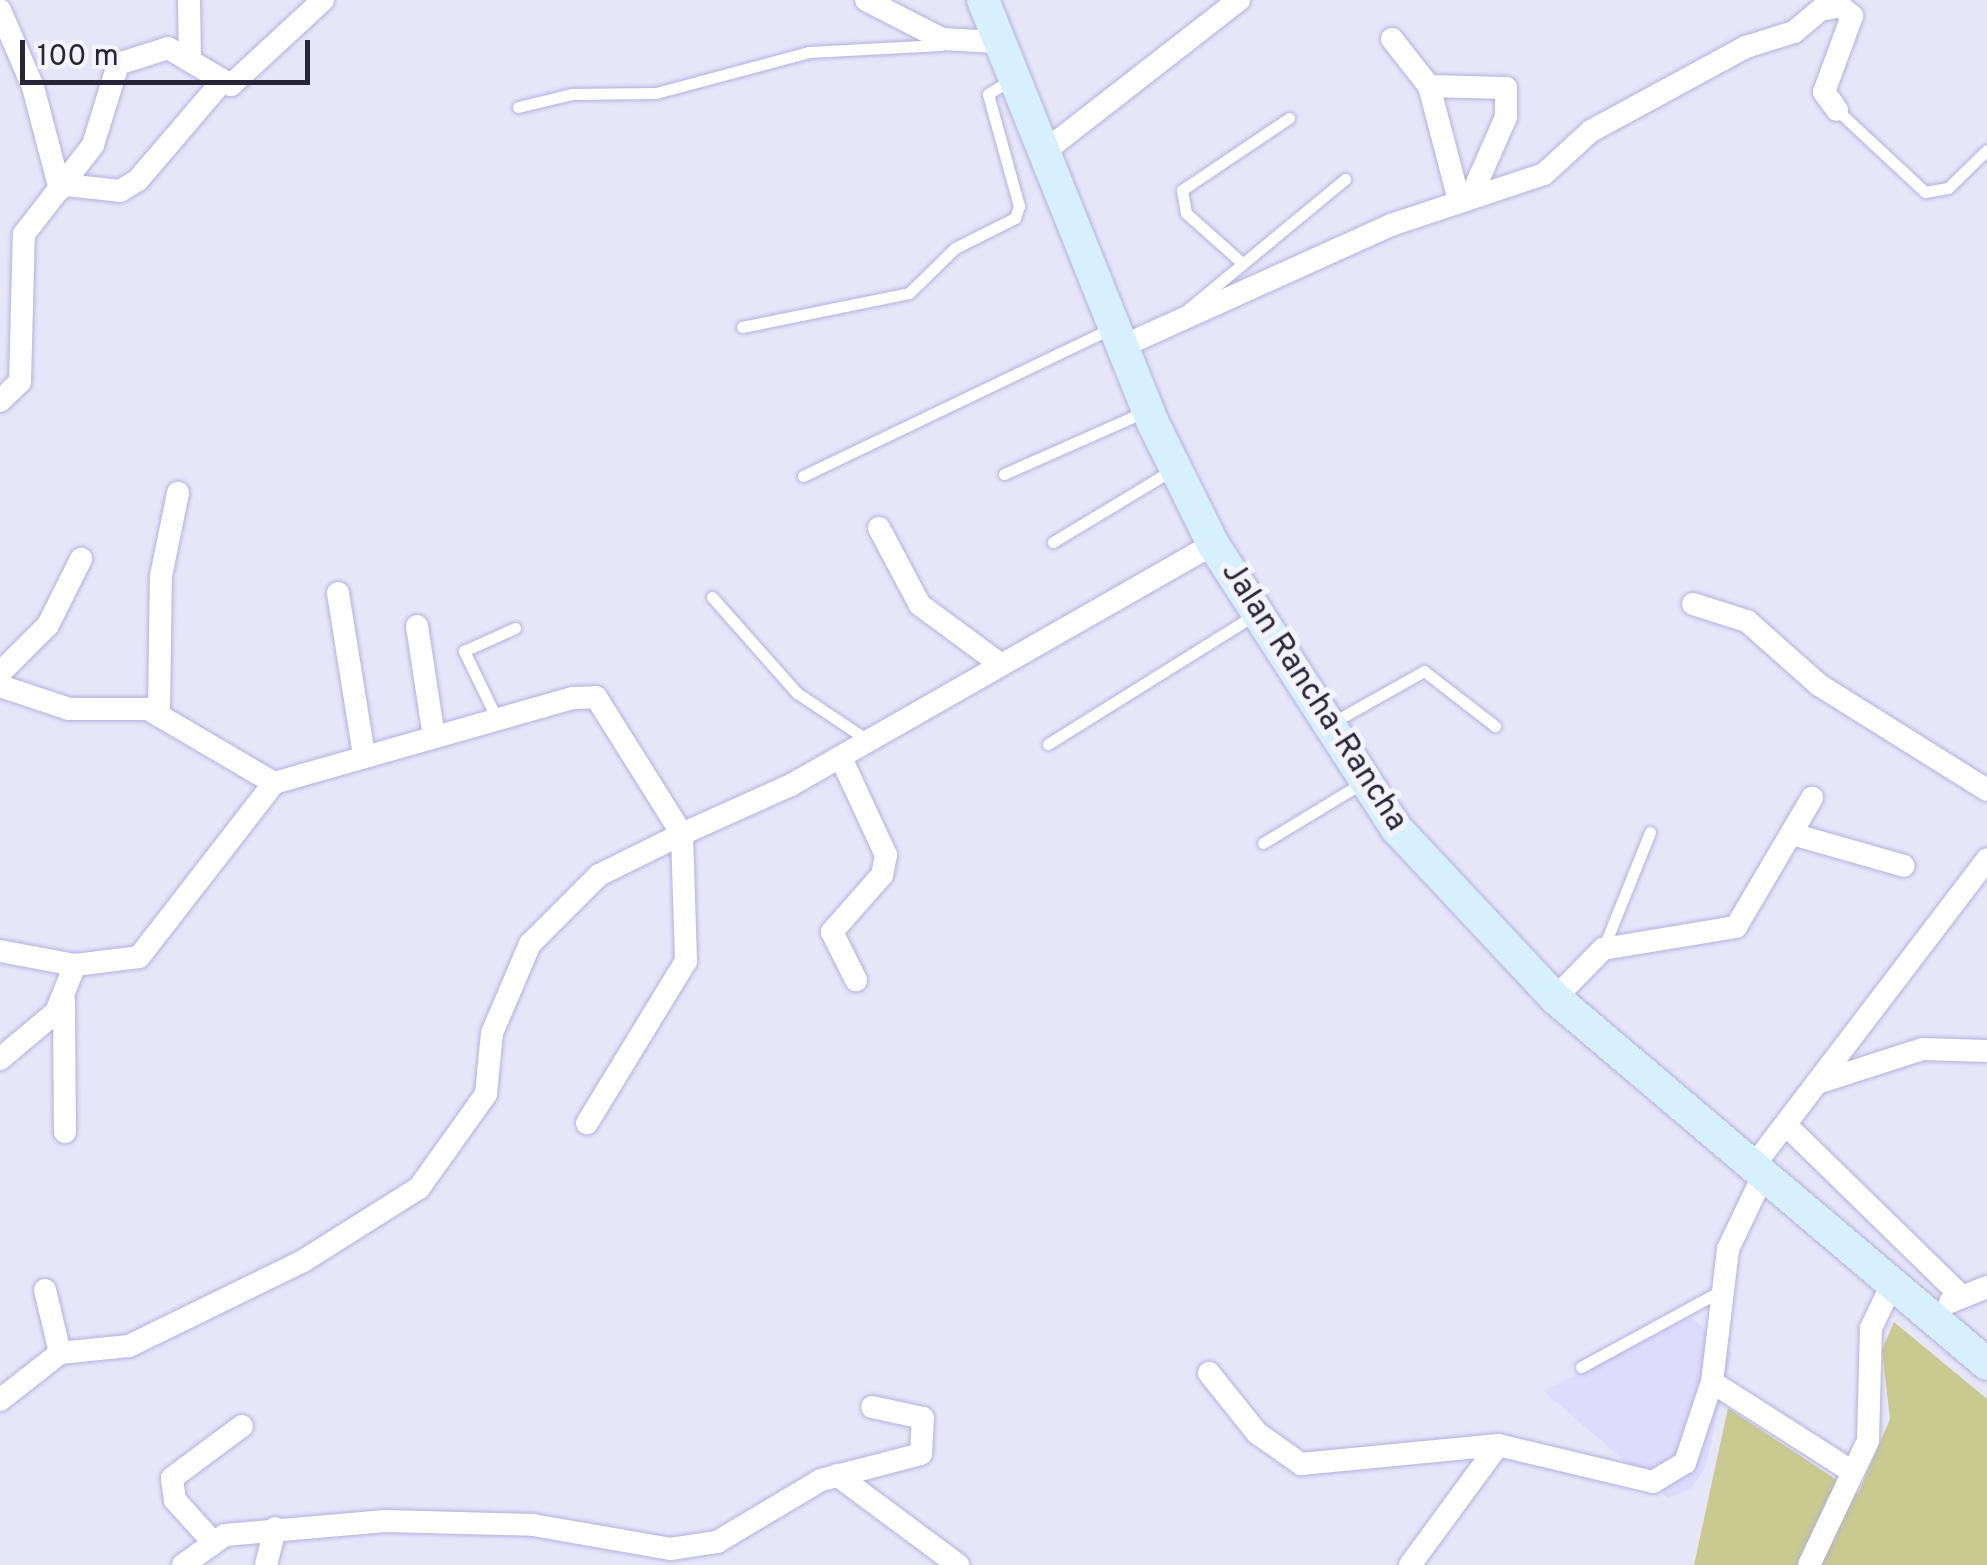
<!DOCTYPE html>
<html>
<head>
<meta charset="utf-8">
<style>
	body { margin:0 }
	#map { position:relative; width:1987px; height:1565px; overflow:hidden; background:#e7e6f9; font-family:Overpass,sans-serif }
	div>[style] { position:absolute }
	.built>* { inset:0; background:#dedbfd }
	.green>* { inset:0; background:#c8ca8f }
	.roads { filter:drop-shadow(0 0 2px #b5b0de) drop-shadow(0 0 2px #b5b0de) }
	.lane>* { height:11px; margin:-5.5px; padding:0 5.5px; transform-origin:5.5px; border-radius:5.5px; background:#fff }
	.street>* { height:22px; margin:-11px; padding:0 11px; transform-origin:11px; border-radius:11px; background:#fff }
	.secondary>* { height:32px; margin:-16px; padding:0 16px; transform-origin:16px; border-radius:16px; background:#d6f1fd }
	span { translate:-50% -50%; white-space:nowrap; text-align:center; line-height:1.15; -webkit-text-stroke:10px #f5f4fe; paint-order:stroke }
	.street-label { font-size:32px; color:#272537 }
	.scale { position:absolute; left:20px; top:40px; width:290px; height:45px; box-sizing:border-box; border:5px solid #272537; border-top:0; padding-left:12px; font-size:30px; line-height:35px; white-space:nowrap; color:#272537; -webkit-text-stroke:8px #f5f4fe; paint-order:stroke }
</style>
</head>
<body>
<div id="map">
	<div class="built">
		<i style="clip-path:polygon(1691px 1317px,1732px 1353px,1705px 1468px,1692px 1488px,1668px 1498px,1543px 1391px)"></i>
	</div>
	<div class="green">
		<i style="clip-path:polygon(1894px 1322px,1987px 1399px,1987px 1565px,1694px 1565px,1728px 1408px,1858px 1494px,1890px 1419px,1882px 1350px)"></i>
	</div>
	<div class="roads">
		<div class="lane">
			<i style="left:518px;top:107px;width:56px;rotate:-13.5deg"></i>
			<i style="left:572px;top:94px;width:84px;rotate:-0.7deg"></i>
			<i style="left:656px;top:93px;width:158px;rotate:-15deg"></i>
			<i style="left:809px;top:52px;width:132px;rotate:-3deg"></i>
			<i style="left:1837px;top:110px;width:120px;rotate:43deg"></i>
			<i style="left:1925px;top:192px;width:23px;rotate:-10deg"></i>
			<i style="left:1948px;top:188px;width:54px;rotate:-44.3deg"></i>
			<i style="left:1241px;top:262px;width:74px;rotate:-138.3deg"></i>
			<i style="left:1186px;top:213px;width:23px;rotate:-100deg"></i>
			<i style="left:1182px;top:190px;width:129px;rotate:-33.9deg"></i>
			<i style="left:1188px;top:309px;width:204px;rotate:-39.6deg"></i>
			<i style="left:742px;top:327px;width:170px;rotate:-11.5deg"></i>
			<i style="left:909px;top:293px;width:64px;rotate:-44.4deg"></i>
			<i style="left:955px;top:248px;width:67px;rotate:-26.6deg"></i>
			<i style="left:1015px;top:218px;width:13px;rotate:-72deg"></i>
			<i style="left:1019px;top:206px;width:116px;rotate:-105.5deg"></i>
			<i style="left:988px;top:94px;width:28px;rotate:-32deg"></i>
			<i style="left:1004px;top:474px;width:155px;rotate:-23.9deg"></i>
			<i style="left:803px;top:476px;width:340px;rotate:-25.6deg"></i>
			<i style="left:1053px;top:542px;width:141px;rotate:-31.1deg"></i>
			<i style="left:712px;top:597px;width:128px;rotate:48.5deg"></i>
			<i style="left:797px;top:693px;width:87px;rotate:33.7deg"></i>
			<i style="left:497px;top:719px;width:76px;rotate:-115.9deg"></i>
			<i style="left:464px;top:651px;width:56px;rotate:-24.3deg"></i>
			<i style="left:1330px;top:724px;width:108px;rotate:-29.4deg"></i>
			<i style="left:1424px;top:671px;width:90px;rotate:37.8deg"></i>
			<i style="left:1048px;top:744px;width:245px;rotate:-32deg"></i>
			<i style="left:1263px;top:843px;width:116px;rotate:-31.2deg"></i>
			<i style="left:1603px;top:949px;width:126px;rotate:-68.1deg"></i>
			<i style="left:1581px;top:1367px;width:161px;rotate:-28.6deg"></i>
		</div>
		<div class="street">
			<i style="left:189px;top:0;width:61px;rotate:89.1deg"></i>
			<i style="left:866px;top:0;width:85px;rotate:27.2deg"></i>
			<i style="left:942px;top:39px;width:54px;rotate:3.2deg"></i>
			<i style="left:1826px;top:9px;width:14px;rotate:-12deg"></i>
			<i style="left:1840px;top:6px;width:16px;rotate:40deg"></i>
			<i style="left:1852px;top:16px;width:81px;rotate:110.2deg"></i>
			<i style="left:1824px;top:92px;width:22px;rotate:54deg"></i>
			<i style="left:0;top:10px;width:84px;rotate:66.8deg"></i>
			<i style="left:33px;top:87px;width:106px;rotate:75.3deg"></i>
			<i style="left:1392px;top:39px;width:60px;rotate:51.8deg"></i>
			<i style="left:1429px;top:86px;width:118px;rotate:75.3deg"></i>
			<i style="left:1429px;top:86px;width:77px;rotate:1.5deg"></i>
			<i style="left:1506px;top:88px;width:29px;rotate:90deg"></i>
			<i style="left:1506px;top:117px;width:84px;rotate:113.8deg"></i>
			<i style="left:1045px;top:151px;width:246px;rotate:-37.9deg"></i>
			<i style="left:66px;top:185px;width:54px;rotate:6.3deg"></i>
			<i style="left:120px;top:191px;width:21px;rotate:-31deg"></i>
			<i style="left:138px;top:180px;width:126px;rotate:-49.5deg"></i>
			<i style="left:1123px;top:346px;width:294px;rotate:-24.3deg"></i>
			<i style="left:1391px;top:225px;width:161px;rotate:-18.4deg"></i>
			<i style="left:1544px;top:174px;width:64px;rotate:-42.5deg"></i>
			<i style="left:1591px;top:131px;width:176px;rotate:-28.5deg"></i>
			<i style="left:1746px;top:47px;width:50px;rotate:-17.4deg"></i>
			<i style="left:1794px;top:32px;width:50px;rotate:-40.1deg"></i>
			<i style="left:0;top:401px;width:28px;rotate:-44deg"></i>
			<i style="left:20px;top:382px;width:148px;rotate:-88.5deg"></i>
			<i style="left:24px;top:234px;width:113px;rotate:-52.2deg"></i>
			<i style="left:93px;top:145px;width:85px;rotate:-72.8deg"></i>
			<i style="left:118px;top:64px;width:52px;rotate:-17.7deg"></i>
			<i style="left:168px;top:48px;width:73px;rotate:30.4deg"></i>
			<i style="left:231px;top:85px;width:125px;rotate:-42.7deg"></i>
			<i style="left:879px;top:528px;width:87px;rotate:62deg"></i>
			<i style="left:920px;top:605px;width:99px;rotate:36.4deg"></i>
			<i style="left:338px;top:593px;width:164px;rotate:80.9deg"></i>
			<i style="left:1693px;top:604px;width:57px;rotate:17.5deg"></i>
			<i style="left:1747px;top:621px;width:96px;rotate:41.6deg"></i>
			<i style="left:1819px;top:685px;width:198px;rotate:32deg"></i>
			<i style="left:417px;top:626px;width:112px;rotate:81.3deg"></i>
			<i style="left:0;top:673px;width:68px;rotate:-45deg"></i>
			<i style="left:48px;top:625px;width:74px;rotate:-63.4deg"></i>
			<i style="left:0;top:686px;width:73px;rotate:18.4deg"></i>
			<i style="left:69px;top:709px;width:79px"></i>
			<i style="left:148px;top:709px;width:146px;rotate:30.4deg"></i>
			<i style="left:159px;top:713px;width:137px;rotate:-89.2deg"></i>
			<i style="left:161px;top:576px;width:85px;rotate:-78.4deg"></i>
			<i style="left:841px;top:758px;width:107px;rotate:65.1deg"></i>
			<i style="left:886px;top:855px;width:20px;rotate:101deg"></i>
			<i style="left:882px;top:875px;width:76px;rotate:131.3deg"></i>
			<i style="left:832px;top:932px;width:54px;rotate:63.4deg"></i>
			<i style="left:1792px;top:834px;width:116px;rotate:15.9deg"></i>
			<i style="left:0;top:951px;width:76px;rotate:10.6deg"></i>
			<i style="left:75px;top:965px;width:64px;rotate:-7.1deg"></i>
			<i style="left:139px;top:957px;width:220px;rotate:-52.2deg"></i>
			<i style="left:274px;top:783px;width:311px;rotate:-15.9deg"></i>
			<i style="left:573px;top:698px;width:23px;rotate:-2deg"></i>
			<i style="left:596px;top:697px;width:162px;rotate:57.9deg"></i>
			<i style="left:682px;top:834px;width:120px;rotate:-24.2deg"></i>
			<i style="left:791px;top:785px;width:486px;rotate:-29.7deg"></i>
			<i style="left:1555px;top:998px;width:69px;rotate:-45.6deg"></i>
			<i style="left:1603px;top:949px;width:135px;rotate:-9.4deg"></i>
			<i style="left:1736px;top:927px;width:150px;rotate:-59.5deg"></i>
			<i style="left:64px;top:1000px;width:132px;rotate:89.6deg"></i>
			<i style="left:0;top:1059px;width:73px;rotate:-40deg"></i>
			<i style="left:56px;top:1012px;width:51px;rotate:-68deg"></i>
			<i style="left:1817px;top:1083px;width:111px;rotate:-17.8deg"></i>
			<i style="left:1923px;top:1049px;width:64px;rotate:1.8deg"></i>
			<i style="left:1786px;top:1125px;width:245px;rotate:44.3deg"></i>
			<i style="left:1752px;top:1168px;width:388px;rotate:-52.7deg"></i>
			<i style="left:45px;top:1290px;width:65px;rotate:76.6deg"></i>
			<i style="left:60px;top:1353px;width:69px;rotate:-5.8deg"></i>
			<i style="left:129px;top:1346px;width:194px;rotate:-26deg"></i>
			<i style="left:303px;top:1261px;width:137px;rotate:-32.2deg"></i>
			<i style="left:419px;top:1188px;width:115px;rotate:-54.5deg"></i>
			<i style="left:486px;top:1094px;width:61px;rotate:-84.4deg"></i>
			<i style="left:492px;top:1033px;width:97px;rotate:-66.9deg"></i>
			<i style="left:530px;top:944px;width:98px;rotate:-45deg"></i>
			<i style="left:599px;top:875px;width:93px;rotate:-26.3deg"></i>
			<i style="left:682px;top:834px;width:127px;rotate:88.2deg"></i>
			<i style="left:686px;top:961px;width:190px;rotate:121.4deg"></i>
			<i style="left:1950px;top:1302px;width:40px;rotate:-22deg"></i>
			<i style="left:1209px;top:1373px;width:77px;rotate:51.3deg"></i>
			<i style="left:1257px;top:1433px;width:54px;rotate:35.2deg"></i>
			<i style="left:1301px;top:1464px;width:198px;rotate:-5.5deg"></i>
			<i style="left:1712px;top:1382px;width:167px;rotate:32.6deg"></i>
			<i style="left:0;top:1400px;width:76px;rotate:-38.1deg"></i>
			<i style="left:837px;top:1475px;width:151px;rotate:36.6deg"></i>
			<i style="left:211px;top:1540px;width:54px;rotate:-132deg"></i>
			<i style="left:175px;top:1500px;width:22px;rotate:-98deg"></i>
			<i style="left:172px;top:1478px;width:87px;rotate:-36.6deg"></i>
			<i style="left:183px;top:1565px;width:52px;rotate:-35.5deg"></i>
			<i style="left:225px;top:1535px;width:161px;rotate:-5deg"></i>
			<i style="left:385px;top:1521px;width:148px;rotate:1.5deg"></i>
			<i style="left:533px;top:1525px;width:139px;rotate:9.9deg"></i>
			<i style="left:670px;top:1549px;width:48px;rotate:-8.5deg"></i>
			<i style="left:717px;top:1542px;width:121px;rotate:-30.8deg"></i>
			<i style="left:821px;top:1480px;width:103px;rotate:-14.6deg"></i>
			<i style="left:921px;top:1454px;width:36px;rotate:-87deg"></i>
			<i style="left:923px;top:1418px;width:52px;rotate:-167.8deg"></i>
			<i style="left:266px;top:1565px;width:38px;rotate:-76deg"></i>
			<i style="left:1410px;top:1565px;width:149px;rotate:-53.7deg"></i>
			<i style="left:1498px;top:1445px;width:159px;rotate:13.4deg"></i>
			<i style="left:1653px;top:1482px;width:37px;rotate:-31deg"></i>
			<i style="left:1685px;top:1463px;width:85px;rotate:-71.6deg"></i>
			<i style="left:1712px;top:1382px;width:134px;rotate:-83.1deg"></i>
			<i style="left:1728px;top:1249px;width:79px;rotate:-64.4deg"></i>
			<i style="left:1809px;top:1565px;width:137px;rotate:-64.6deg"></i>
			<i style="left:1868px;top:1441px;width:113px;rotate:-88.5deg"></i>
			<i style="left:1871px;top:1328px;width:51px;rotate:-64.4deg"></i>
		</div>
		<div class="secondary">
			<i style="left:983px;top:0;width:456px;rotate:68.1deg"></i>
			<i style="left:1153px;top:423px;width:135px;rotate:63.6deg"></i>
			<i style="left:1213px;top:544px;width:339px;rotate:57.2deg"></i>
			<i style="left:1397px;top:829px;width:231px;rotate:46.9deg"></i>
			<i style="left:1555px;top:998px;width:566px;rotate:40.27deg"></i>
		</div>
	</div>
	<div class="street-label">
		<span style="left:1313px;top:697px;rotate:57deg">Jalan Rancha-Rancha</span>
	</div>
	<div class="scale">100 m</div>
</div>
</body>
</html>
